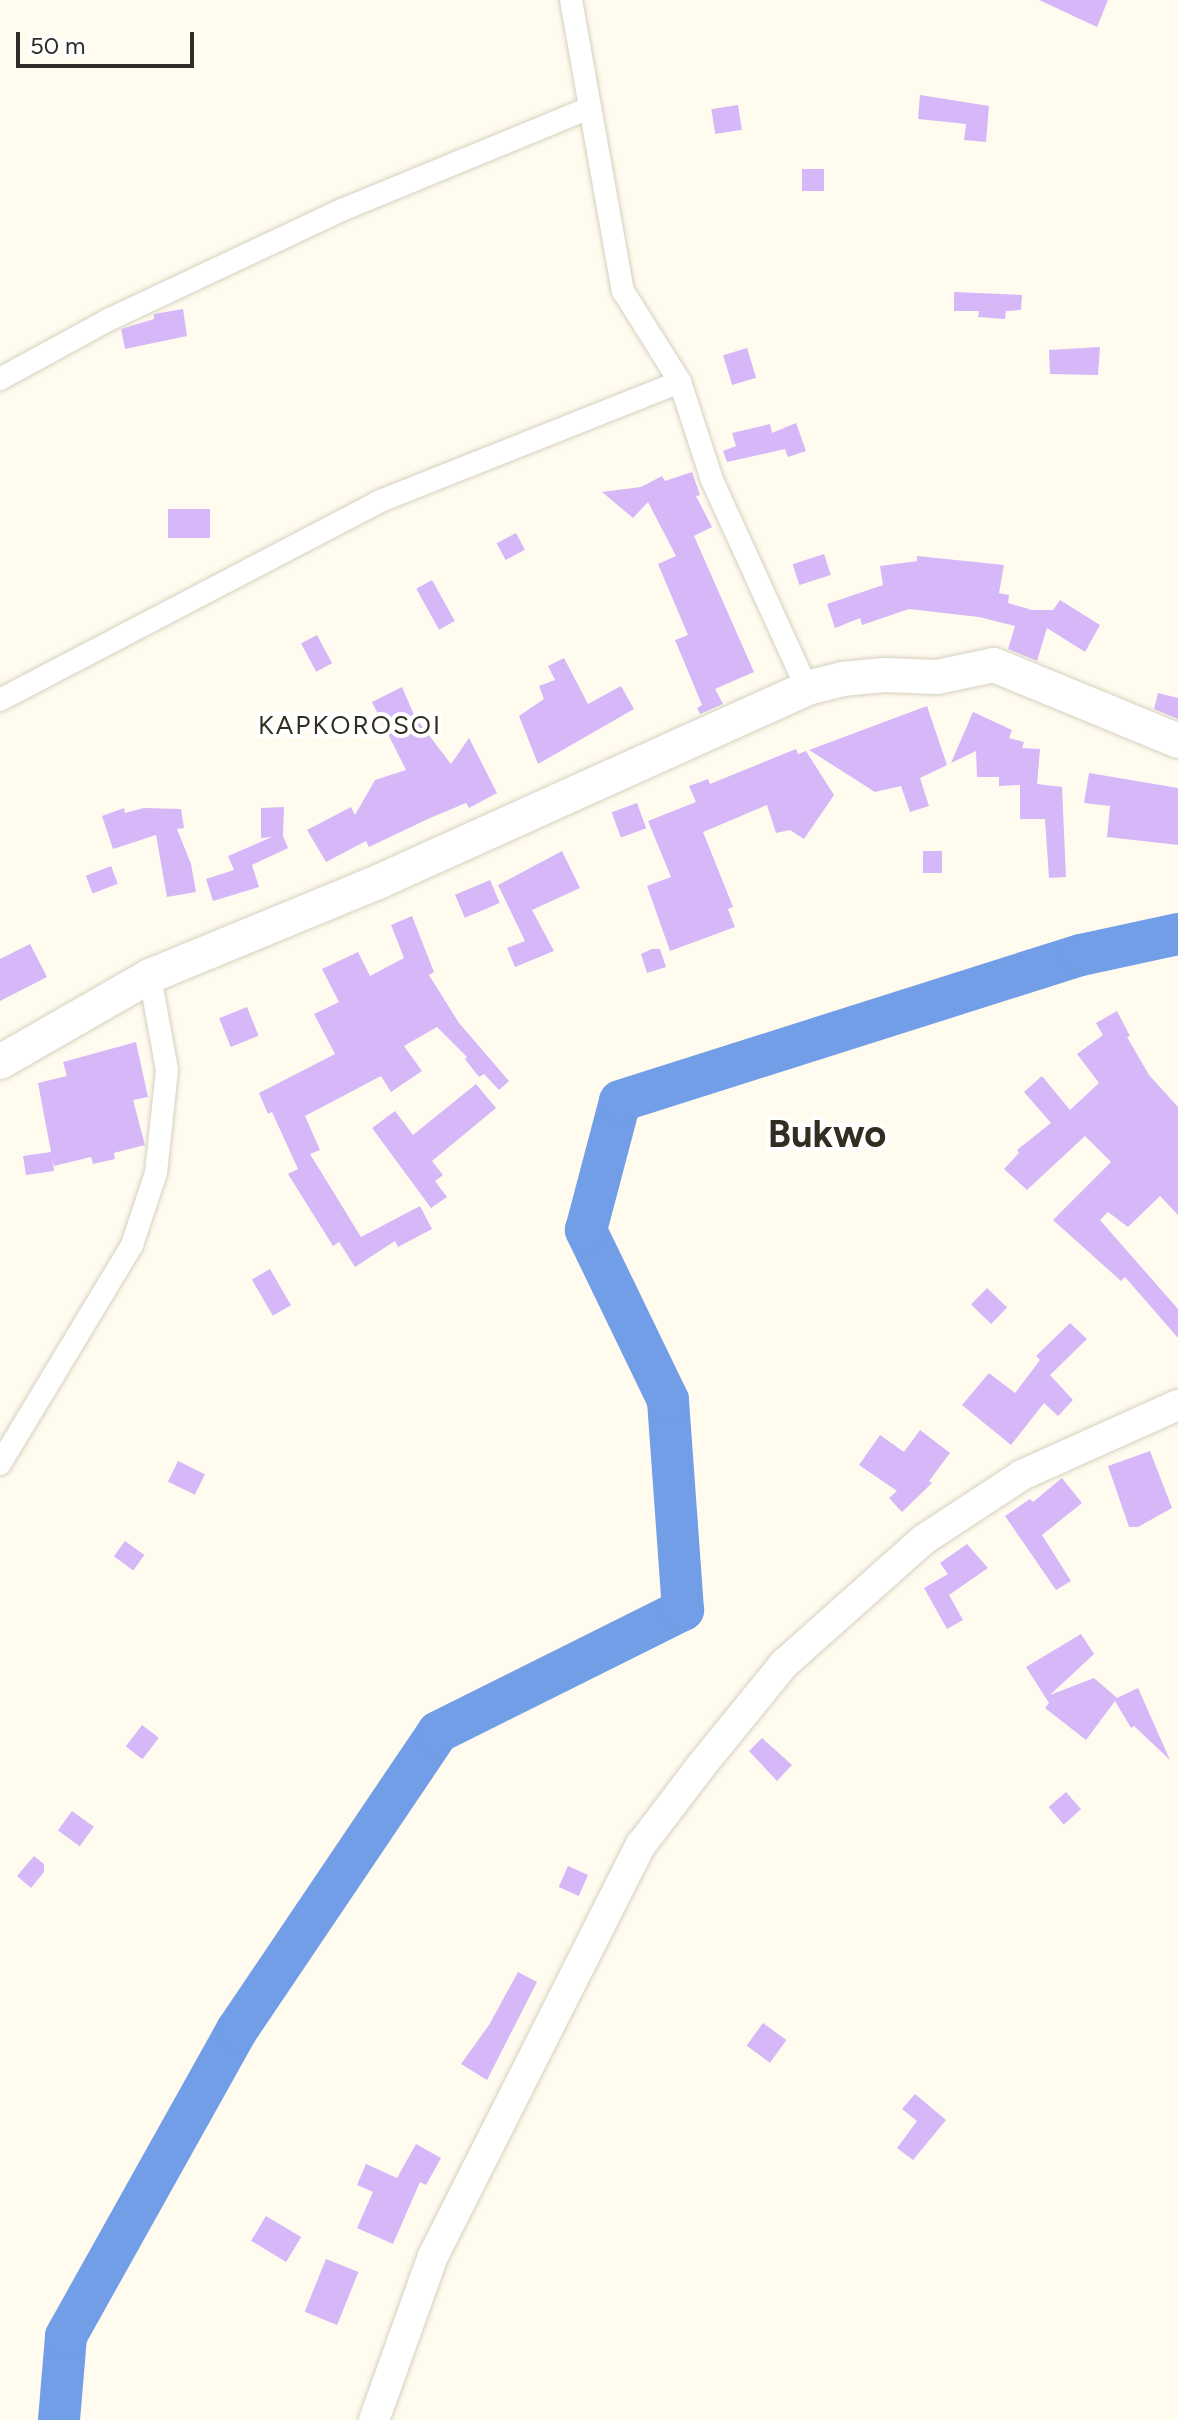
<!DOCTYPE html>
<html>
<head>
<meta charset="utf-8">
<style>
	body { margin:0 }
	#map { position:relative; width:1178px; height:2420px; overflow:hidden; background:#fffbee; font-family:Figtree,sans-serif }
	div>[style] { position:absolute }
	.river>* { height:42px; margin:-21px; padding:0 21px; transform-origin:21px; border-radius:21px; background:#729de7 }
	.building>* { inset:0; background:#d6b7f8; transform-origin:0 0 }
	.roads { filter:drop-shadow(0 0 2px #d5d1c1) drop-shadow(0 0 2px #d5d1c1) }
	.street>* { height:22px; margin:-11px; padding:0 11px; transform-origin:11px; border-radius:11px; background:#fff }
	.secondary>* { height:30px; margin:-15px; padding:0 15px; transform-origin:15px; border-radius:15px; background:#fff }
	.primary>* { height:34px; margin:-17px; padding:0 17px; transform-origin:17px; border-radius:17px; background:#fff }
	span { translate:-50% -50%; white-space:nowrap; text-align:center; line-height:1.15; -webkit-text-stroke:8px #fff; paint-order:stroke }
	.quarter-label { font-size:26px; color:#312e21; letter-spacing:2px }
	.town-label { font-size:38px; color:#312e21; font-weight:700 }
	.scale { position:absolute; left:16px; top:32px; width:178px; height:36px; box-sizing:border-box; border:4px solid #2e2c26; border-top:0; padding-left:10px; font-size:24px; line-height:28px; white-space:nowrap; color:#2e2c26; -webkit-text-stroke:6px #fff; paint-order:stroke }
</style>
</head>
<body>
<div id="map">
	<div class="river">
		<i style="left:59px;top:2420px;width:84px;rotate:-85.2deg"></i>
		<i style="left:66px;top:2336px;width:351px;rotate:-60.8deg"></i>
		<i style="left:237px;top:2030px;width:359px;rotate:-56deg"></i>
		<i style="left:438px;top:1732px;width:274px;rotate:-26.5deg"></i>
		<i style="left:683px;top:1610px;width:211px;rotate:-94.1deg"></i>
		<i style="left:668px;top:1400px;width:189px;rotate:-115.8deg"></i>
		<i style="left:586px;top:1230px;width:133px;rotate:-75.2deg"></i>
		<i style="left:620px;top:1101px;width:484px;rotate:-17.6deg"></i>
		<i style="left:1081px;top:955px;width:99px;rotate:-12.2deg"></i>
	</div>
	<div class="building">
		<i style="clip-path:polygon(1039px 0,1108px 0,1097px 27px)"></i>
		<i style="clip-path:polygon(920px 95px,989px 106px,986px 142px,964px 140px,966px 124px,918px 119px)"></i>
		<i style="left:738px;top:105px;width:25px;height:27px;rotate:81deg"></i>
		<i style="left:802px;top:169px;width:22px;height:22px"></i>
		<i style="clip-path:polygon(954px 292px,1022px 295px,1021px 310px,1006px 311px,1005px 319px,978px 317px,979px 311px,954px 311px)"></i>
		<i style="clip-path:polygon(183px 309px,187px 336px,125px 349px,121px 329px,154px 319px,154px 314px)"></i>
		<i style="clip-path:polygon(1100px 347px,1098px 375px,1050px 374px,1049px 350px)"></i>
		<i style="left:747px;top:348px;width:31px;height:25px;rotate:73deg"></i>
		<i style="clip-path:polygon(796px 423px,806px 451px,788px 457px,785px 449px,727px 462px,723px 451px,736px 446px,732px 433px,770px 424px,772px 433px)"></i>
		<i style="clip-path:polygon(692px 472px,700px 495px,696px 496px,712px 527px,694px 536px,754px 672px,715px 689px,723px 704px,700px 714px,697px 708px,702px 705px,675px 640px,688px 635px,658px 564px,676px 556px,648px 502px,633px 518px,602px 492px,641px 487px,662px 476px,665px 481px)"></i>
		<i style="left:210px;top:509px;width:29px;height:42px;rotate:90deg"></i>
		<i style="left:516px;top:533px;width:19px;height:22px;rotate:62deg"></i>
		<i style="left:824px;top:554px;width:22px;height:33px;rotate:72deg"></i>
		<i style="clip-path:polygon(917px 556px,1004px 565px,999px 593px,1009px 595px,1008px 603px,1032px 610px,1053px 610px,1060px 600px,1100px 625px,1085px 652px,1047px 628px,1037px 661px,1008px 649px,1015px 626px,979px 617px,909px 609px,862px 625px,860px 618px,835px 628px,827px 604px,883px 585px,880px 566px,917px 561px)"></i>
		<i style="left:432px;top:580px;width:47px;height:18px;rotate:61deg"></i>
		<i style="left:317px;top:635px;width:32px;height:18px;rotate:62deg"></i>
		<i style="clip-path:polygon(564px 658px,588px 704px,621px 686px,634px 709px,538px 764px,519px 716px,544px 699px,539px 686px,555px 680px,548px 666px)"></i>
		<i style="clip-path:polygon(402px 687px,415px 717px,451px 764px,469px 738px,497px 793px,469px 808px,466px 803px,430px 818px,369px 847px,366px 841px,326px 862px,307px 830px,351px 807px,355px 815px,375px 780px,406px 770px,372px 702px)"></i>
		<i style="clip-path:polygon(1158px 693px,1178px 698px,1178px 719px,1154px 709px)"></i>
		<i style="clip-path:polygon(927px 706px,947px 765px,920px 778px,929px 806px,910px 812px,901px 786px,875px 792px,809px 750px)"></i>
		<i style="clip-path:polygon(973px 712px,1012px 730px,1009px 738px,1024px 742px,1022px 748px,1040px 749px,1037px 784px,1062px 787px,1066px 877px,1049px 878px,1045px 819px,1020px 819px,1020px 785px,999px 786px,999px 777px,977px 777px,976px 751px,951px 763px)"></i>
		<i style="clip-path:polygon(796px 749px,798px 754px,806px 751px,834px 795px,804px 839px,790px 830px,776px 833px,767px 805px,703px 832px,733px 907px,728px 909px,735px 927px,670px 951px,647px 886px,671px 877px,648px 821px,696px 802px,689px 786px,708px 779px,710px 784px)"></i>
		<i style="clip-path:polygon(1089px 773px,1178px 788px,1178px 845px,1107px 837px,1110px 806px,1084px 803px)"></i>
		<i style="left:637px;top:803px;width:27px;height:27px;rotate:70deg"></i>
		<i style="clip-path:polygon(284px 807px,283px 836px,288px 848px,252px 865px,259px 887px,213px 901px,206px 879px,234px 870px,228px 856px,272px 837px,261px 838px,261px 808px)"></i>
		<i style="clip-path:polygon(124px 808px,125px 813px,144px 808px,181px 809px,184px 828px,177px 829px,191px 864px,196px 892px,167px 897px,156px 835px,113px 849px,102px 816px)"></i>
		<i style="clip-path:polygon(562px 851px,580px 888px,532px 910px,554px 951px,515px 967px,507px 948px,525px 941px,498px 885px)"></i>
		<i style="left:923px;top:851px;width:19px;height:22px"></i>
		<i style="left:111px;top:866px;width:19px;height:27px;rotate:69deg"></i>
		<i style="left:490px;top:880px;width:25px;height:38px;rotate:67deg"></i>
		<i style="clip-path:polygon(412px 916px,434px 972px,429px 975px,459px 1023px,509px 1081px,499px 1090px,484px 1074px,479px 1077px,465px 1059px,467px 1057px,437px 1027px,404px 1046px,422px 1071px,391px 1092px,381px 1076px,305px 1116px,320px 1150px,310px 1154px,361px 1237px,420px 1206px,432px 1229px,398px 1247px,395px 1241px,355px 1267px,339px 1242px,333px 1246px,288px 1174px,298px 1169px,272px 1112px,268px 1114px,259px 1093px,335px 1054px,314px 1014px,339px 1002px,322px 969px,358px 952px,370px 976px,404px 958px,391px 925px)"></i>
		<i style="clip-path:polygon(30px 944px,47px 977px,0 1001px,0 959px)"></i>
		<i style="clip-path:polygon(652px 949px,660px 949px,666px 967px,647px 973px,641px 954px)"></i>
		<i style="left:247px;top:1007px;width:31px;height:30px;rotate:68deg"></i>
		<i style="clip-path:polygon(1117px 1011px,1130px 1036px,1127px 1037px,1149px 1075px,1178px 1107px,1178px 1215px,1160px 1196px,1128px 1227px,1108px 1212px,1100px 1220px,1178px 1309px,1178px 1338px,1125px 1277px,1121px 1281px,1053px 1220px,1111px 1162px,1085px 1136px,1027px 1190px,1004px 1169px,1019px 1153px,1017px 1150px,1051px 1123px,1024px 1092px,1042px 1076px,1070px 1110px,1099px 1083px,1077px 1054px,1103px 1035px,1096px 1023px)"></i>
		<i style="clip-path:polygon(136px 1042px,148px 1097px,133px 1100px,145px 1145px,114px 1153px,115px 1159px,93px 1164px,91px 1157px,54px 1166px,52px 1158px,54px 1171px,26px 1175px,23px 1156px,51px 1152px,38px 1083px,67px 1076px,63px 1062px)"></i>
		<i style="clip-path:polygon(476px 1084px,496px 1108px,432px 1161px,443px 1175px,435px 1181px,447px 1197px,431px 1208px,372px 1128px,395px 1111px,413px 1135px)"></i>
		<i style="left:270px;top:1269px;width:42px;height:21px;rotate:60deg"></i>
		<i style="left:987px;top:1288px;width:28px;height:23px;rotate:44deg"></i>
		<i style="clip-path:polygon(1070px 1323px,1087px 1339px,1050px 1375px,1073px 1400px,1058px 1416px,1044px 1403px,1011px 1445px,962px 1405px,989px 1373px,1015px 1393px,1040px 1360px,1036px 1356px)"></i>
		<i style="clip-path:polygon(920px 1430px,950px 1453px,929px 1481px,932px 1483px,902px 1512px,889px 1498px,897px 1491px,859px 1465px,880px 1435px,904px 1452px)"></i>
		<i style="clip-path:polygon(1150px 1451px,1172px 1508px,1138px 1527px,1129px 1527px,1108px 1466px)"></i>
		<i style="left:178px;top:1461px;width:30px;height:23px;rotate:26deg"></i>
		<i style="clip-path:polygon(1062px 1478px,1082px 1503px,1042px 1535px,1071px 1581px,1056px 1590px,1005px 1516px,1030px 1499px,1033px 1502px)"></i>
		<i style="left:125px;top:1541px;width:24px;height:19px;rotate:36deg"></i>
		<i style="clip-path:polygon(967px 1544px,988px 1568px,949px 1595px,963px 1620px,947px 1629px,924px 1588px,948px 1574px,940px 1563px)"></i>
		<i style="clip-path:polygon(1081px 1634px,1094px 1654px,1050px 1695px,1094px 1678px,1117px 1698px,1138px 1688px,1170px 1760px,1134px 1726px,1131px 1728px,1115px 1701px,1086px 1740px,1045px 1708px,1049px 1703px,1026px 1667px)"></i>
		<i style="left:142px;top:1725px;width:21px;height:27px;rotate:37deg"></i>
		<i style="clip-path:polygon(762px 1738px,792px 1765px,777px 1781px,749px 1751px)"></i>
		<i style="left:1066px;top:1792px;width:23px;height:23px;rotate:49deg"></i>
		<i style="left:72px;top:1811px;width:27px;height:24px;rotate:36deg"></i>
		<i style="clip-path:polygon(34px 1856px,44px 1864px,44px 1872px,31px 1888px,17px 1876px)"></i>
		<i style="left:568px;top:1866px;width:22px;height:23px;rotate:24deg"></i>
		<i style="clip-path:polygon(518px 1972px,537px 1982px,487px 2080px,461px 2064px,489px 2025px)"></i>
		<i style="left:763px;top:2023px;width:29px;height:28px;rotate:36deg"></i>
		<i style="clip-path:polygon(915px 2094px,946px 2120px,913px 2160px,897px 2148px,917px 2121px,902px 2109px)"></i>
		<i style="clip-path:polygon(416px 2144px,441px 2158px,426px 2185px,420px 2182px,393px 2244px,357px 2228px,373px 2192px,357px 2185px,366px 2164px,397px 2178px)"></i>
		<i style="left:266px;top:2216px;width:41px;height:29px;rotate:31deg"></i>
		<i style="left:326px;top:2259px;width:35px;height:57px;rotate:22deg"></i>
	</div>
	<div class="roads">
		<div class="street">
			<i style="left:571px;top:0;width:296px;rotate:79.9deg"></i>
			<i style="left:623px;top:291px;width:107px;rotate:57.9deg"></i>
			<i style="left:680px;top:382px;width:103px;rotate:71.9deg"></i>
			<i style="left:712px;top:480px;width:229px;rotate:65.5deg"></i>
			<i style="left:0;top:379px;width:123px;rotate:-28.6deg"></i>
			<i style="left:108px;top:320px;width:259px;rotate:-25.2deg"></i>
			<i style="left:342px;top:210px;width:268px;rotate:-22.4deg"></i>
			<i style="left:0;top:700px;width:427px;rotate:-27.6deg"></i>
			<i style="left:378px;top:502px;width:325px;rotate:-21.7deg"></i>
			<i style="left:0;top:1464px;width:256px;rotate:-58.9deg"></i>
			<i style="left:132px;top:1245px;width:76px;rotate:-71.6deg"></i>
			<i style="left:156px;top:1173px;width:104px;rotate:-83.9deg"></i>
			<i style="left:167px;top:1070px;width:96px;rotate:-100.3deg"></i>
		</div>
		<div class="secondary">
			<i style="left:374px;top:2420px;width:174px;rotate:-70.2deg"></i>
			<i style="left:433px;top:2256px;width:461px;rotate:-63.2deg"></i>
			<i style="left:641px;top:1845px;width:99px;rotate:-52.8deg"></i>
			<i style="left:701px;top:1766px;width:132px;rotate:-50.9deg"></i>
			<i style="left:784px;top:1664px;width:186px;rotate:-41.7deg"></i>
			<i style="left:923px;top:1540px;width:118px;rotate:-33.3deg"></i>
			<i style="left:1022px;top:1475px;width:171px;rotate:-24.2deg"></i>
		</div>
		<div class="primary">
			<i style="left:0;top:1062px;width:173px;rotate:-29.8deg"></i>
			<i style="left:150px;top:976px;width:247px;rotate:-22.4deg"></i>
			<i style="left:378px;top:882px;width:471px;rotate:-24.3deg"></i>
			<i style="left:807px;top:688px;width:36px;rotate:-14deg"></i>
			<i style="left:842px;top:679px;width:43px;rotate:-5.3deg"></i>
			<i style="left:885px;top:675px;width:52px;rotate:2.2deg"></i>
			<i style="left:937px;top:677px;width:58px;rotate:-11.9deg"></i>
			<i style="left:994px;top:665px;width:199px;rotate:22.4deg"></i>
		</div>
	</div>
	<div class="quarter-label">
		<span style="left:350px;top:726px">KAPKOROSOI</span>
	</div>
	<div class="town-label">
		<span style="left:827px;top:1135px">Bukwo</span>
	</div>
	<div class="scale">50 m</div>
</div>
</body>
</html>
